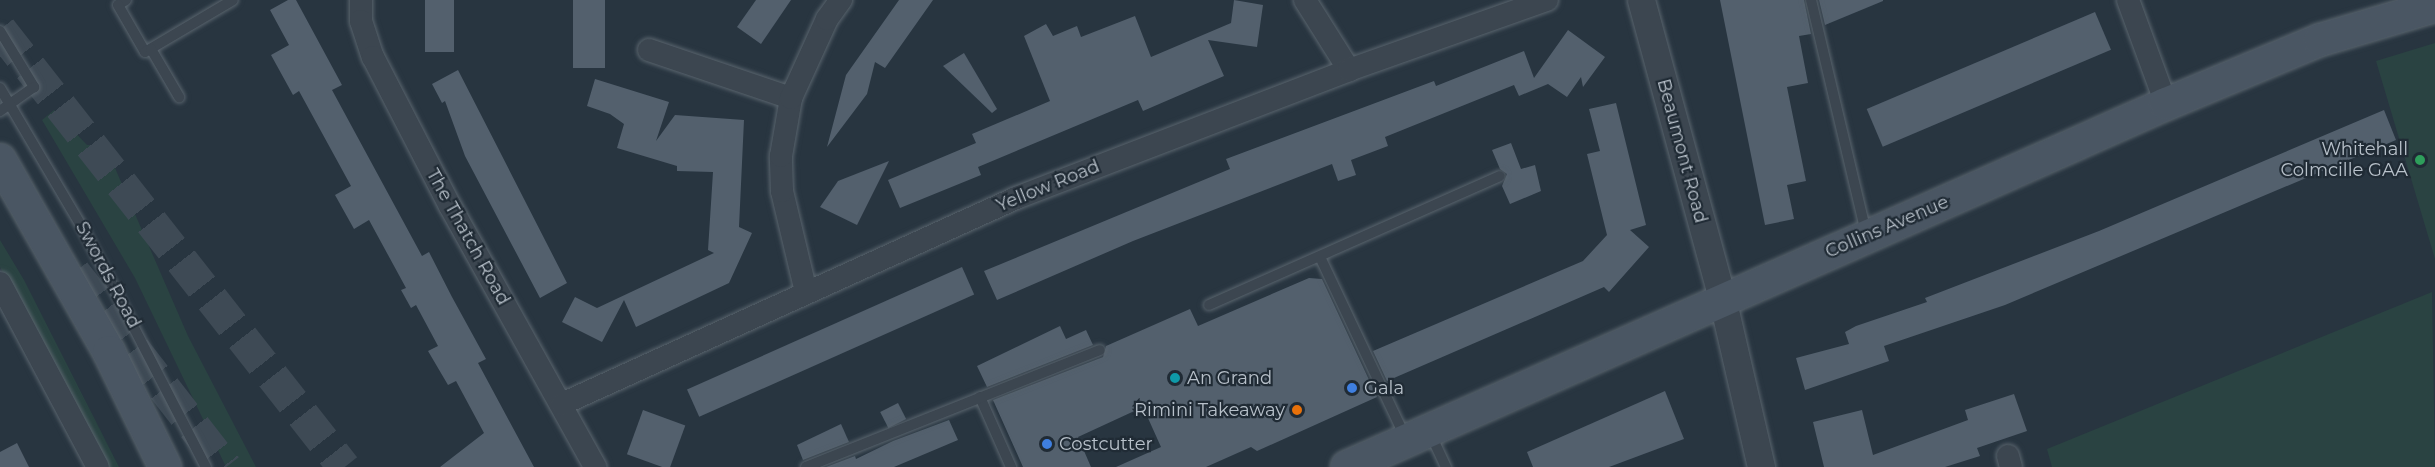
<!DOCTYPE html>
<html>
<head>
<meta charset="utf-8">
<style>
	body { margin:0 }
	#map { position:relative; width:2435px; height:467px; overflow:hidden; background:#283540; font-family:Montserrat,sans-serif }
	div>[style] { position:absolute }
	.green>* { inset:0; background:#2a4342 }
	.building>* { inset:0; background:#53606d; transform-origin:0 0 }
	.motorway-tunnel>* { height:33px; margin-top:-16.5px; transform-origin:0; background:repeating-linear-gradient(90deg,#3e4a55 0 33px,transparent 0 49px) }
	.roads { filter:drop-shadow(0 0 2px #59646d) drop-shadow(0 0 2px #59646d) }
	.service>* { height:10px; margin:-5px; padding:0 5px; transform-origin:5px; border-radius:5px; background:#3c4650 }
	.minor>* { height:22px; margin:-11px; padding:0 11px; transform-origin:11px; border-radius:11px; background:#3c4650 }
	.tertiary>* { height:27px; margin:-13.5px; padding:0 13.5px; transform-origin:13.5px; border-radius:13.5px; background:#3c4650 }
	.secondary>* { height:32px; margin:-16px; padding:0 16px; transform-origin:16px; border-radius:16px; background:#4a5663 }
	.dots>* { width:16px; height:16px; translate:-50% -50%; box-sizing:border-box; border:3px solid #202b35; border-radius:50% }
	span { translate:-50% -50%; white-space:nowrap; text-align:center; line-height:1.15; -webkit-text-stroke:4.5px #202b35; paint-order:stroke }
	.poi-label { font-size:18px; color:#b8c1ca }
	.right { translate:-100% -50%; text-align:right }
	.left { translate:0 -50%; text-align:left }
	.street-label { font-size:18px; color:#b8c1ca }
</style>
</head>
<body>
<div id="map">
	<div class="green">
		<i style="clip-path:polygon(2435px 43px,2435px 259px,2376px 61px)"></i>
		<i style="clip-path:polygon(54px 110px,87px 145px,105px 145px,188px 336px,256px 467px,226px 467px,135px 278px,42px 120px)"></i>
		<i style="clip-path:polygon(0 240px,24px 280px,119px 467px,107px 467px,79px 408px,0 267px)"></i>
		<i style="clip-path:polygon(2432px 292px,2435px 467px,2052px 467px,2047px 449px)"></i>
	</div>
	<div class="building">
		<i style="clip-path:polygon(288px 0,296px 0,342px 85px,332px 90px,422px 256px,429px 252px,452px 297px,486px 359px,478px 363px,534px 467px,440px 467px,484px 433px,456px 381px,448px 385px,428px 351px,438px 346px,416px 305px,411px 308px,401px 290px,406px 288px,369px 220px,354px 229px,335px 195px,351px 186px,299px 91px,293px 95px,271px 55px,289px 45px,270px 10px)"></i>
		<i style="left:425px;top:0;width:29px;height:52px"></i>
		<i style="left:573px;top:0;width:32px;height:68px"></i>
		<i style="clip-path:polygon(756px 0,791px 0,761px 44px,737px 27px)"></i>
		<i style="clip-path:polygon(899px 0,933px 0,885px 68px,875px 62px,867px 94px,827px 147px,846px 75px)"></i>
		<i style="clip-path:polygon(1234px 0,1263px 5px,1257px 47px,1208px 40px,1224px 76px,1143px 111px,1138px 100px,978px 167px,981px 175px,900px 208px,888px 180px,976px 143px,972px 134px,1050px 101px,1024px 36px,1046px 24px,1053px 36px,1077px 26px,1081px 37px,1135px 16px,1151px 57px,1231px 23px)"></i>
		<i style="clip-path:polygon(1720px 0,1804px 0,1811px 34px,1799px 36px,1808px 83px,1787px 87px,1806px 181px,1787px 185px,1794px 219px,1765px 225px)"></i>
		<i style="clip-path:polygon(1819px 0,1883px 0,1883px 1px,1825px 25px)"></i>
		<i style="left:2095px;top:12px;width:41px;height:248px;rotate:67deg"></i>
		<i style="clip-path:polygon(1568px 30px,1605px 57px,1583px 87px,1581px 77px,1567px 97px,1548px 84px,1519px 96px,1514px 85px,1385px 137px,1388px 146px,1351px 160px,1356px 175px,1338px 181px,1332px 164px,1133px 241px,997px 300px,984px 271px,1230px 169px,1226px 159px,1434px 81px,1436px 86px,1524px 51px,1534px 78px)"></i>
		<i style="clip-path:polygon(964px 53px,997px 109px,992px 113px,943px 66px)"></i>
		<i style="clip-path:polygon(458px 70px,567px 283px,540px 298px,465px 156px,445px 101px,442px 103px,432px 84px)"></i>
		<i style="clip-path:polygon(595px 79px,669px 102px,656px 141px,675px 115px,744px 120px,739px 227px,752px 233px,729px 283px,636px 327px,624px 300px,602px 342px,562px 322px,575px 297px,597px 308px,714px 253px,708px 250px,713px 172px,677px 171px,677px 166px,617px 148px,624px 124px,610px 114px,587px 106px)"></i>
		<i style="clip-path:polygon(1616px 103px,1646px 225px,1630px 230px,1649px 247px,1609px 292px,1604px 287px,1387px 381px,1373px 351px,1583px 261px,1607px 235px,1587px 154px,1600px 151px,1589px 109px)"></i>
		<i style="clip-path:polygon(2384px 110px,2396px 140px,2005px 305px,1884px 346px,1889px 361px,1805px 390px,1796px 358px,1849px 344px,1845px 332px,1856px 326px,1927px 302px,1925px 298px,2099px 231px)"></i>
		<i style="clip-path:polygon(1511px 143px,1521px 169px,1535px 165px,1541px 191px,1510px 204px,1502px 186px,1507px 174px,1500px 169px,1492px 150px)"></i>
		<i style="clip-path:polygon(889px 161px,857px 225px,820px 207px,838px 181px)"></i>
		<i style="left:962px;top:267px;width:30px;height:301px;rotate:66deg"></i>
		<i style="clip-path:polygon(1309px 278px,1322px 279px,1377px 397px,1257px 451px,1251px 447px,1206px 467px,1116px 467px,1161px 447px,1143px 407px,1078px 437px,1091px 467px,1023px 467px,993px 400px,1103px 357px,1106px 346px,1190px 309px,1198px 326px)"></i>
		<i style="clip-path:polygon(1060px 326px,1066px 339px,1086px 330px,1093px 345px,987px 387px,977px 366px)"></i>
		<i style="clip-path:polygon(1665px 391px,1684px 439px,1609px 467px,1533px 467px,1527px 452px)"></i>
		<i style="clip-path:polygon(2014px 394px,2027px 431px,1977px 448px,1980px 456px,1945px 467px,1824px 467px,1813px 422px,1862px 410px,1873px 455px,1968px 420px,1965px 410px)"></i>
		<i style="left:898px;top:403px;width:18px;height:20px;rotate:63deg"></i>
		<i style="left:643px;top:410px;width:45px;height:47px;rotate:20deg"></i>
		<i style="clip-path:polygon(949px 420px,958px 440px,894px 467px,826px 467px,855px 456px,856px 459px,893px 441px)"></i>
		<i style="clip-path:polygon(841px 424px,849px 442px,803px 460px,797px 445px)"></i>
		<i style="clip-path:polygon(17px 443px,29px 467px,0 467px,0 452px)"></i>
	</div>
	<div class="motorway-tunnel">
		<i style="left:0;top:29px;width:557px;rotate:51.85deg"></i>
		<i style="left:74px;top:272px;width:247px;rotate:52.1deg"></i>
	</div>
	<div class="roads">
		<div class="service">
			<i style="left:126px;top:0;width:9px;rotate:148deg"></i>
			<i style="left:118px;top:5px;width:54px;rotate:60.1deg"></i>
			<i style="left:145px;top:52px;width:102px;rotate:-30.6deg"></i>
			<i style="left:1811px;top:0;width:239px;rotate:76.7deg"></i>
			<i style="left:0;top:31px;width:66px;rotate:58.7deg"></i>
			<i style="left:34px;top:87px;width:42px;rotate:144.8deg"></i>
			<i style="left:151px;top:49px;width:56px;rotate:59.7deg"></i>
			<i style="left:0;top:88px;width:164px;rotate:59.5deg"></i>
			<i style="left:83px;top:229px;width:268px;rotate:62.7deg"></i>
			<i style="left:1320px;top:257px;width:199px;rotate:64.7deg"></i>
			<i style="left:1209px;top:305px;width:318px;rotate:-23.9deg"></i>
			<i style="left:980px;top:397px;width:77px;rotate:66.1deg"></i>
			<i style="left:1430px;top:433px;width:38px;rotate:65deg"></i>
			<i style="left:806px;top:467px;width:316px;rotate:-21.7deg"></i>
		</div>
		<div class="minor">
			<i style="left:361px;top:0;width:21px;rotate:90deg"></i>
			<i style="left:361px;top:21px;width:38px;rotate:72deg"></i>
			<i style="left:373px;top:57px;width:168px;rotate:62.7deg"></i>
			<i style="left:450px;top:206px;width:299px;rotate:60.9deg"></i>
			<i style="left:1305px;top:0;width:83px;rotate:57.8deg"></i>
			<i style="left:2128px;top:0;width:111px;rotate:69.9deg"></i>
			<i style="left:649px;top:50px;width:150px;rotate:18.7deg"></i>
			<i style="left:0;top:283px;width:208px;rotate:62deg"></i>
			<i style="left:806px;top:292px;width:104px;rotate:-103.4deg"></i>
			<i style="left:782px;top:191px;width:35px;rotate:-92deg"></i>
			<i style="left:781px;top:156px;width:59px;rotate:-80.2deg"></i>
			<i style="left:791px;top:98px;width:87px;rotate:-65.5deg"></i>
			<i style="left:827px;top:19px;width:24px;rotate:-54deg"></i>
			<i style="left:562px;top:404px;width:499px;rotate:-24.4deg"></i>
			<i style="left:1016px;top:198px;width:357px;rotate:-21deg"></i>
			<i style="left:1349px;top:70px;width:210px;rotate:-19.5deg"></i>
			<i style="left:2008px;top:456px;width:11px;rotate:75deg"></i>
		</div>
		<div class="tertiary">
			<i style="left:1641px;top:0;width:313px;rotate:74.8deg"></i>
			<i style="left:1723px;top:302px;width:169px;rotate:77deg"></i>
		</div>
		<div class="secondary">
			<i style="left:0;top:160px;width:221px;rotate:60.4deg"></i>
			<i style="left:109px;top:352px;width:128px;rotate:64deg"></i>
			<i style="left:1347px;top:467px;width:896px;rotate:-23.9deg"></i>
			<i style="left:2166px;top:104px;width:167px;rotate:-22.6deg"></i>
			<i style="left:2320px;top:40px;width:120px;rotate:-16.5deg"></i>
		</div>
	</div>
	<div class="dots">
		<i style="left:2420px;top:160px;background:#2e9e5b"></i>
		<i style="left:1175px;top:378px;background:#0f9aa8"></i>
		<i style="left:1352px;top:388px;background:#3f7fe0"></i>
		<i style="left:1297px;top:410px;background:#e8710a"></i>
		<i style="left:1047px;top:444px;background:#3f7fe0"></i>
	</div>
	<div class="poi-label">
		<span class="right" style="left:2408px;top:160px">Whitehall<br>Colmcille GAA</span>
		<span class="left" style="left:1187px;top:378px">An Grand</span>
		<span class="left" style="left:1364px;top:388px">Gala</span>
		<span class="right" style="left:1285px;top:410px">Rimini Takeaway</span>
		<span class="left" style="left:1059px;top:444px">Costcutter</span>
	</div>
	<div class="street-label">
		<span style="left:1682px;top:151px;rotate:75deg">Beaumont Road</span>
		<span style="left:1048px;top:186px;rotate:-22deg">Yellow Road</span>
		<span style="left:1887px;top:227px;rotate:-23deg">Collins Avenue</span>
		<span style="left:468px;top:237px;rotate:61deg">The Thatch Road</span>
		<span style="left:108px;top:275px;rotate:62deg">Swords Road</span>
	</div>
</div>
</body>
</html>
